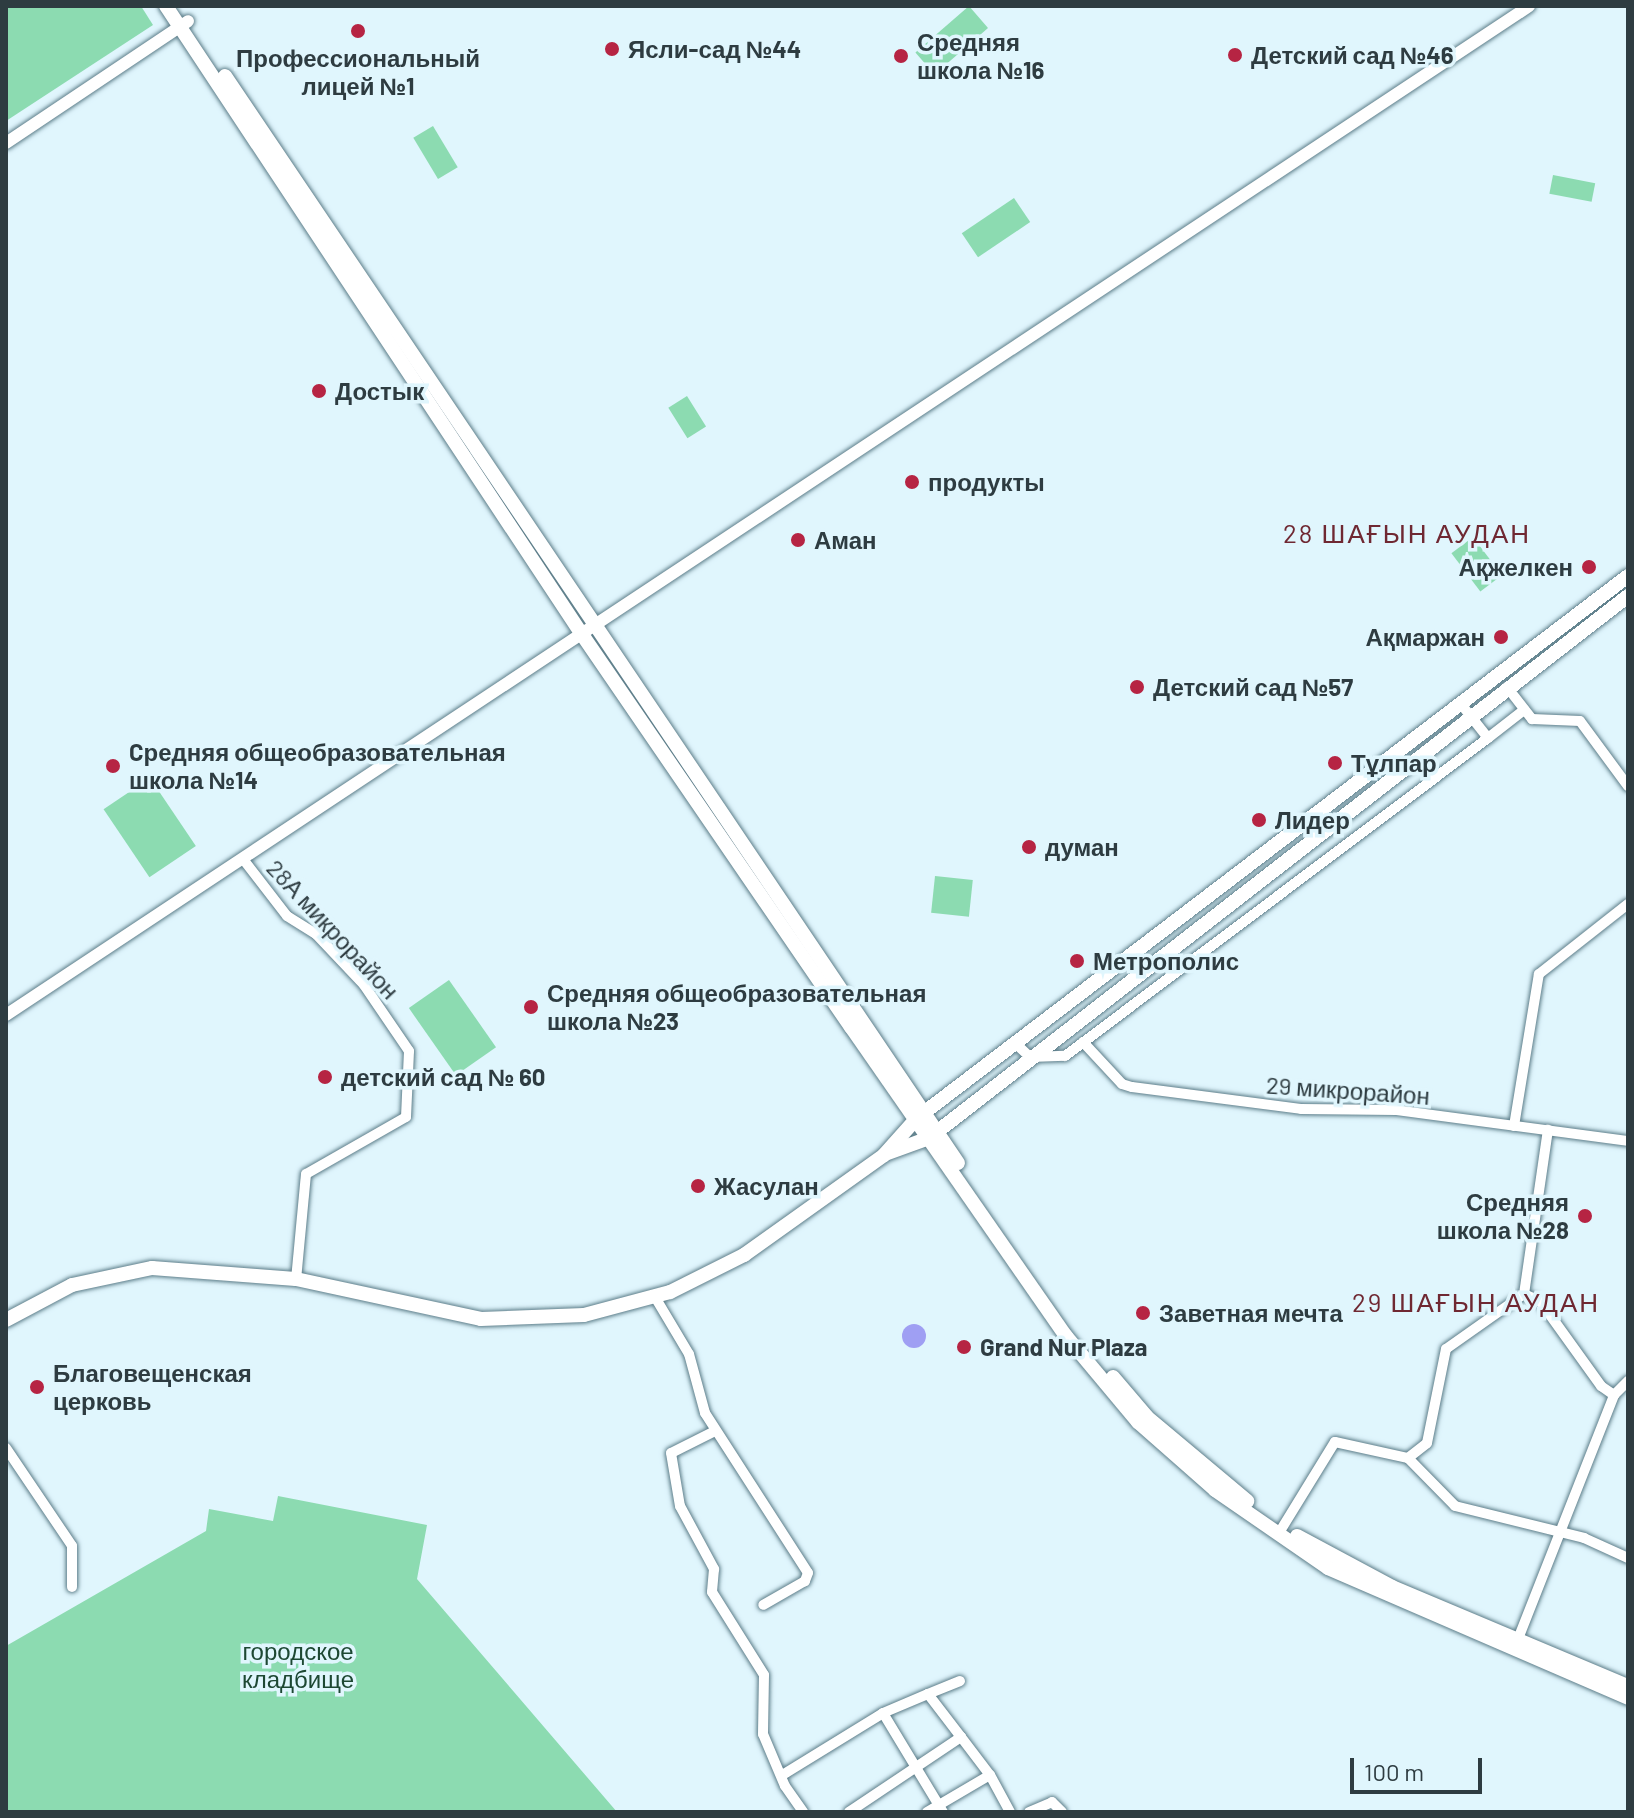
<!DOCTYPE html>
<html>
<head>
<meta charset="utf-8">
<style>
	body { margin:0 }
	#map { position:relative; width:1634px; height:1818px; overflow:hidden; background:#e0f6fd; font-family:Barlow,sans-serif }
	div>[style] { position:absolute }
	.green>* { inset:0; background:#8cdbb1; transform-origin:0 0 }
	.water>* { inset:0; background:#9f9ff3 }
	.round { border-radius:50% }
	.roads { filter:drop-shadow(0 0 2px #5c7d89) drop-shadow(0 0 2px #5c7d89) }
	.minor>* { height:10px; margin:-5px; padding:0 5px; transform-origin:5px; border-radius:5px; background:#fff }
	.tertiary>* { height:12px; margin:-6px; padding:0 6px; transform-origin:6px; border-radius:6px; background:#fff }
	.secondary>* { height:14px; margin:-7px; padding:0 7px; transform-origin:7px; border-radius:7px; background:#fff }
	.dots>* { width:22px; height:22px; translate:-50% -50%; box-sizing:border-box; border:4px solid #e0f6fd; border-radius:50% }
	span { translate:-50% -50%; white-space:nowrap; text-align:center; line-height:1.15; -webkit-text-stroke:7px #e0f6fd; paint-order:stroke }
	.poi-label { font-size:24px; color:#2e3c41; font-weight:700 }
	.left { translate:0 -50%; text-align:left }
	.right { translate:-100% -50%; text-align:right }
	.street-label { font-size:24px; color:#2e3c41 }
	.park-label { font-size:24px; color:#1d4833 }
	.neighbourhood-label { font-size:26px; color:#6f2832; letter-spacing:2px }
	.frame { position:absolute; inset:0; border:8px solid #2e3c41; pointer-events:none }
	.scale { position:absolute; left:1350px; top:1758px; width:132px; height:36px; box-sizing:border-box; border:4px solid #2e3c41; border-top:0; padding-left:10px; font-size:24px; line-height:28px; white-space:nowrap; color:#2e3c41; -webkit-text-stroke:6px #e0f6fd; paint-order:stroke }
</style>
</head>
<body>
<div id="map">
	<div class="green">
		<i style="clip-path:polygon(6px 6px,141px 6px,153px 25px,6px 121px)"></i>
		<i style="left:969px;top:6px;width:29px;height:71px;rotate:49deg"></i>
		<i style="left:433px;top:126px;width:48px;height:23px;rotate:59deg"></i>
		<i style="left:1553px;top:175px;width:43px;height:19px;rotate:11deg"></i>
		<i style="left:1014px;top:198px;width:29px;height:63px;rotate:56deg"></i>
		<i style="left:687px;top:396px;width:36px;height:22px;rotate:58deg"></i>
		<i style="left:1473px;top:537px;width:48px;height:27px;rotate:53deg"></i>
		<i style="left:150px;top:778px;width:82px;height:56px;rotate:56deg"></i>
		<i style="left:935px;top:876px;width:38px;height:37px;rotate:6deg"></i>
		<i style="left:449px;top:980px;width:82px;height:49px;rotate:55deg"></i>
		<i style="clip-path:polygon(278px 1496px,427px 1525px,417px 1579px,617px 1812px,6px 1812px,6px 1646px,206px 1531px,209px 1509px,273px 1521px)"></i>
	</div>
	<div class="water">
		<i class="round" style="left:902px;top:1324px;width:24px;height:24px"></i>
	</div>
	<div class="roads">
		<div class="minor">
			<i style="left:1507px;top:687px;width:41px;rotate:52deg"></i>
			<i style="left:1532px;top:719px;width:48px;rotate:2.4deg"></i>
			<i style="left:1580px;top:721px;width:81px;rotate:53.6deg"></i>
			<i style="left:1488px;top:738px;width:46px;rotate:-37.9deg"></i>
			<i style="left:243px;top:859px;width:72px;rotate:52.3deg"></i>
			<i style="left:287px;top:916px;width:34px;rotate:32deg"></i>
			<i style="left:316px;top:934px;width:70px;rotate:46.7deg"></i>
			<i style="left:364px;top:985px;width:80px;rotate:55.7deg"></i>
			<i style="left:409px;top:1051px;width:66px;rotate:92.6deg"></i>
			<i style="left:406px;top:1117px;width:115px;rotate:150.3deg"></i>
			<i style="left:306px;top:1174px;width:105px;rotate:95.4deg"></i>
			<i style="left:1083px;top:1042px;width:57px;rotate:47.1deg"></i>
			<i style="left:1122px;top:1084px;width:10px;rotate:17deg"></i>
			<i style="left:1132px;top:1087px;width:170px;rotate:7.4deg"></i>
			<i style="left:1301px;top:1109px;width:95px;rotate:0.6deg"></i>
			<i style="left:1396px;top:1110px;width:234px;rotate:7.6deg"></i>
			<i style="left:1015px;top:1043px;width:21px;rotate:43deg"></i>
			<i style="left:1030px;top:1057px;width:35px;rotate:-2deg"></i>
			<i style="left:1065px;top:1056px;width:529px;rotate:-36.93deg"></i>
			<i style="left:1488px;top:738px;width:43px;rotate:-128.5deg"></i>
			<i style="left:1514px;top:1126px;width:154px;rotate:-80.7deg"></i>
			<i style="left:1539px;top:974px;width:113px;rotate:-38.2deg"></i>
			<i style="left:1524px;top:1294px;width:17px;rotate:24deg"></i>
			<i style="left:1540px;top:1301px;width:105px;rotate:54.3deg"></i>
			<i style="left:1601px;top:1386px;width:16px;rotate:35deg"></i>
			<i style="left:655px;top:1297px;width:66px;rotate:59.2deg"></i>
			<i style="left:689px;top:1354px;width:61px;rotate:74.8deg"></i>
			<i style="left:705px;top:1413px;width:190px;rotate:57.2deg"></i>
			<i style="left:808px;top:1573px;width:9px;rotate:111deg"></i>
			<i style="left:805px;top:1581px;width:48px;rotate:150.3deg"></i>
			<i style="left:715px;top:1431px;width:49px;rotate:153.4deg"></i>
			<i style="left:671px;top:1453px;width:54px;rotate:80.4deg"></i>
			<i style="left:680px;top:1506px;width:72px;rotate:61.6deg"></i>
			<i style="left:714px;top:1569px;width:23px;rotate:95deg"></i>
			<i style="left:712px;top:1592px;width:98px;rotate:57.9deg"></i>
			<i style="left:764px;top:1675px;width:59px;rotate:91deg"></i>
			<i style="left:763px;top:1734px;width:56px;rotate:67.1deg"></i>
			<i style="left:785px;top:1786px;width:32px;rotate:55deg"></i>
			<i style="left:6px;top:1448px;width:118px;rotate:56deg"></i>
			<i style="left:72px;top:1546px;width:41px;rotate:90deg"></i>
			<i style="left:1408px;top:1458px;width:67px;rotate:45.6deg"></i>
			<i style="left:1455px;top:1506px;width:133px;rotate:13.9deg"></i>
			<i style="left:1584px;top:1538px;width:48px;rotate:24.4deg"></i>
			<i style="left:1282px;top:1528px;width:101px;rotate:-58.4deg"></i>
			<i style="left:1335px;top:1442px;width:75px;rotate:12.4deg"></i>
			<i style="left:1408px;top:1458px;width:24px;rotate:-38deg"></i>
			<i style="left:1427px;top:1443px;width:96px;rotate:-78.6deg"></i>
			<i style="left:1446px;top:1349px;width:95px;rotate:-35.2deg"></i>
			<i style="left:1524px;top:1294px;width:166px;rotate:-81.7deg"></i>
			<i style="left:1518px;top:1639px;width:262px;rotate:-68.5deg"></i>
			<i style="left:1614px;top:1395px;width:20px;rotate:-45deg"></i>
			<i style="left:960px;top:1681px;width:35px;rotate:158deg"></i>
			<i style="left:928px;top:1694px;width:54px;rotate:52.5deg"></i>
			<i style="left:883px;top:1713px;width:49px;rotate:-22.9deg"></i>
			<i style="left:784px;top:1774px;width:116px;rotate:-31.6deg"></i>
			<i style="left:883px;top:1713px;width:116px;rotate:58.8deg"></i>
			<i style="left:849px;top:1812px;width:135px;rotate:-33.8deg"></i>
			<i style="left:961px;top:1737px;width:48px;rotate:52.7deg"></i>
			<i style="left:927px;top:1812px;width:73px;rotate:-30.4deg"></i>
			<i style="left:990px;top:1775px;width:42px;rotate:61.6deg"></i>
			<i style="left:1029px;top:1812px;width:25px;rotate:-23deg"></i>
			<i style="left:1052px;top:1802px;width:14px;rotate:45deg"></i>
		</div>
		<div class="tertiary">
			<i style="left:6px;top:143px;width:219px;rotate:-33.8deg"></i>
			<i style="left:6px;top:1015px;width:1827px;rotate:-33.52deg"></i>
		</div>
		<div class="secondary">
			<i style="left:166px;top:6px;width:752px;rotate:56.5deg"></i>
			<i style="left:581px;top:633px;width:478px;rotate:55.6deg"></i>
			<i style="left:851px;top:1027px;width:376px;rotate:55.2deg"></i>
			<i style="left:1066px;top:1336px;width:112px;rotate:50.1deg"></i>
			<i style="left:1138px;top:1422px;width:103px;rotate:41.4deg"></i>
			<i style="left:1215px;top:1490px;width:137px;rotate:34.6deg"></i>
			<i style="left:1328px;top:1568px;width:327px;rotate:23.4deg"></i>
			<i style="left:225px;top:76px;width:1311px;rotate:56.01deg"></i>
			<i style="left:888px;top:1153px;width:44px;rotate:-20.1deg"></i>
			<i style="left:929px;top:1138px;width:885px;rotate:-37.79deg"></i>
			<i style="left:6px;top:1320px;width:75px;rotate:-27.9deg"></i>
			<i style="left:72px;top:1285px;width:82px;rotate:-12deg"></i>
			<i style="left:152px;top:1268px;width:144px;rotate:4.4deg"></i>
			<i style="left:296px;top:1279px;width:189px;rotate:12.2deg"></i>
			<i style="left:481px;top:1319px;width:103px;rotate:-2.2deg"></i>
			<i style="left:584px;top:1315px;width:89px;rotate:-15deg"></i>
			<i style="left:670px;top:1292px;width:83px;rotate:-26.6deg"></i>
			<i style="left:744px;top:1255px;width:172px;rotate:-35.5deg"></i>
			<i style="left:884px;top:1155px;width:50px;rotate:-48.3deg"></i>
			<i style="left:917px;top:1118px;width:894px;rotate:-37.32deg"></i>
			<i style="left:1113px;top:1377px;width:52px;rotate:49.6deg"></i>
			<i style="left:1147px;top:1417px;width:131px;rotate:40deg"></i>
			<i style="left:1297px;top:1536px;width:108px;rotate:28.2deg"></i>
			<i style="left:1392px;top:1587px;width:256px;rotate:22.8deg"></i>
		</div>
	</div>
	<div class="dots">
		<i style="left:358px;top:31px;background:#b62443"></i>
		<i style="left:612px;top:49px;background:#b62443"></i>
		<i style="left:1235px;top:55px;background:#b62443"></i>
		<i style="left:901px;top:56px;background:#b62443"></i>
		<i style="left:319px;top:391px;background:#b62443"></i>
		<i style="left:912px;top:482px;background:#b62443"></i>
		<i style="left:798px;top:540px;background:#b62443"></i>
		<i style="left:1589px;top:567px;background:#b62443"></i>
		<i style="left:1501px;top:637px;background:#b62443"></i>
		<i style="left:1137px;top:687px;background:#b62443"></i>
		<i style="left:1335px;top:763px;background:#b62443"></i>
		<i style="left:113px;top:766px;background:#b62443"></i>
		<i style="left:1259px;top:820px;background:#b62443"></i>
		<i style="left:1029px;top:847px;background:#b62443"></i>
		<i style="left:1077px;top:961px;background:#b62443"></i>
		<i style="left:531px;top:1007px;background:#b62443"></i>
		<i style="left:325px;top:1077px;background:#b62443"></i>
		<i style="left:698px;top:1186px;background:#b62443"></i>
		<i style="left:1585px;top:1216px;background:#b62443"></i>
		<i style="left:1143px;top:1313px;background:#b62443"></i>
		<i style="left:964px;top:1347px;background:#b62443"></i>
		<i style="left:37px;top:1387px;background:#b62443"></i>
	</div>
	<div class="poi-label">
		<span class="left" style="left:917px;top:56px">Средняя<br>школа №16</span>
		<span class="left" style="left:628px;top:49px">Ясли-сад №44</span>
		<span class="left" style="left:1251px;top:55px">Детский сад №46</span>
		<span style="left:358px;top:72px">Профессиональный<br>лицей №1</span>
		<span class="left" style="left:335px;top:391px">Достык</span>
		<span class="left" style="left:928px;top:482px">продукты</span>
		<span class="left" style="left:814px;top:540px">Аман</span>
		<span class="right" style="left:1573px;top:567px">Ақжелкен</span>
		<span class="right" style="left:1485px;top:637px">Ақмаржан</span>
		<span class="left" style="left:1153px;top:687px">Детский сад №57</span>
		<span class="left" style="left:129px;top:766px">Cредняя общеобразовательная<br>школа №14</span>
		<span class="left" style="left:1351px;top:763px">Тұлпар</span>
		<span class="left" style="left:1275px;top:820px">Лидер</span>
		<span class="left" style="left:1045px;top:847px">думан</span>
		<span class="left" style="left:1093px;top:961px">Метрополис</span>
		<span class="left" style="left:547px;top:1007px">Средняя общеобразовательная<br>школа №23</span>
		<span class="left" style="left:341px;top:1077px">детский сад № 60</span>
		<span class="left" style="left:714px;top:1186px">Жасулан</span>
		<span class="right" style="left:1569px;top:1216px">Средняя<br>школа №28</span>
		<span class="left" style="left:1159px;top:1313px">Заветная мечта</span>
		<span class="left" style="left:980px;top:1347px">Grand Nur Plaza</span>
		<span class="left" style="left:53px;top:1387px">Благовещенская<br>церковь</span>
	</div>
	<div class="street-label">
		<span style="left:333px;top:929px;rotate:47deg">28А микрорайон</span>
		<span style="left:1348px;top:1090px;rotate:4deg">29 микрорайон</span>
	</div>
	<div class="park-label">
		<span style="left:298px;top:1665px">городское<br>кладбище</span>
	</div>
	<div class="neighbourhood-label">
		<span style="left:1407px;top:533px">28 ШАҒЫН АУДАН</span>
		<span style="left:1476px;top:1302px">29 ШАҒЫН АУДАН</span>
	</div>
	<div class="frame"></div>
	<div class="scale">100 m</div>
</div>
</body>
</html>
